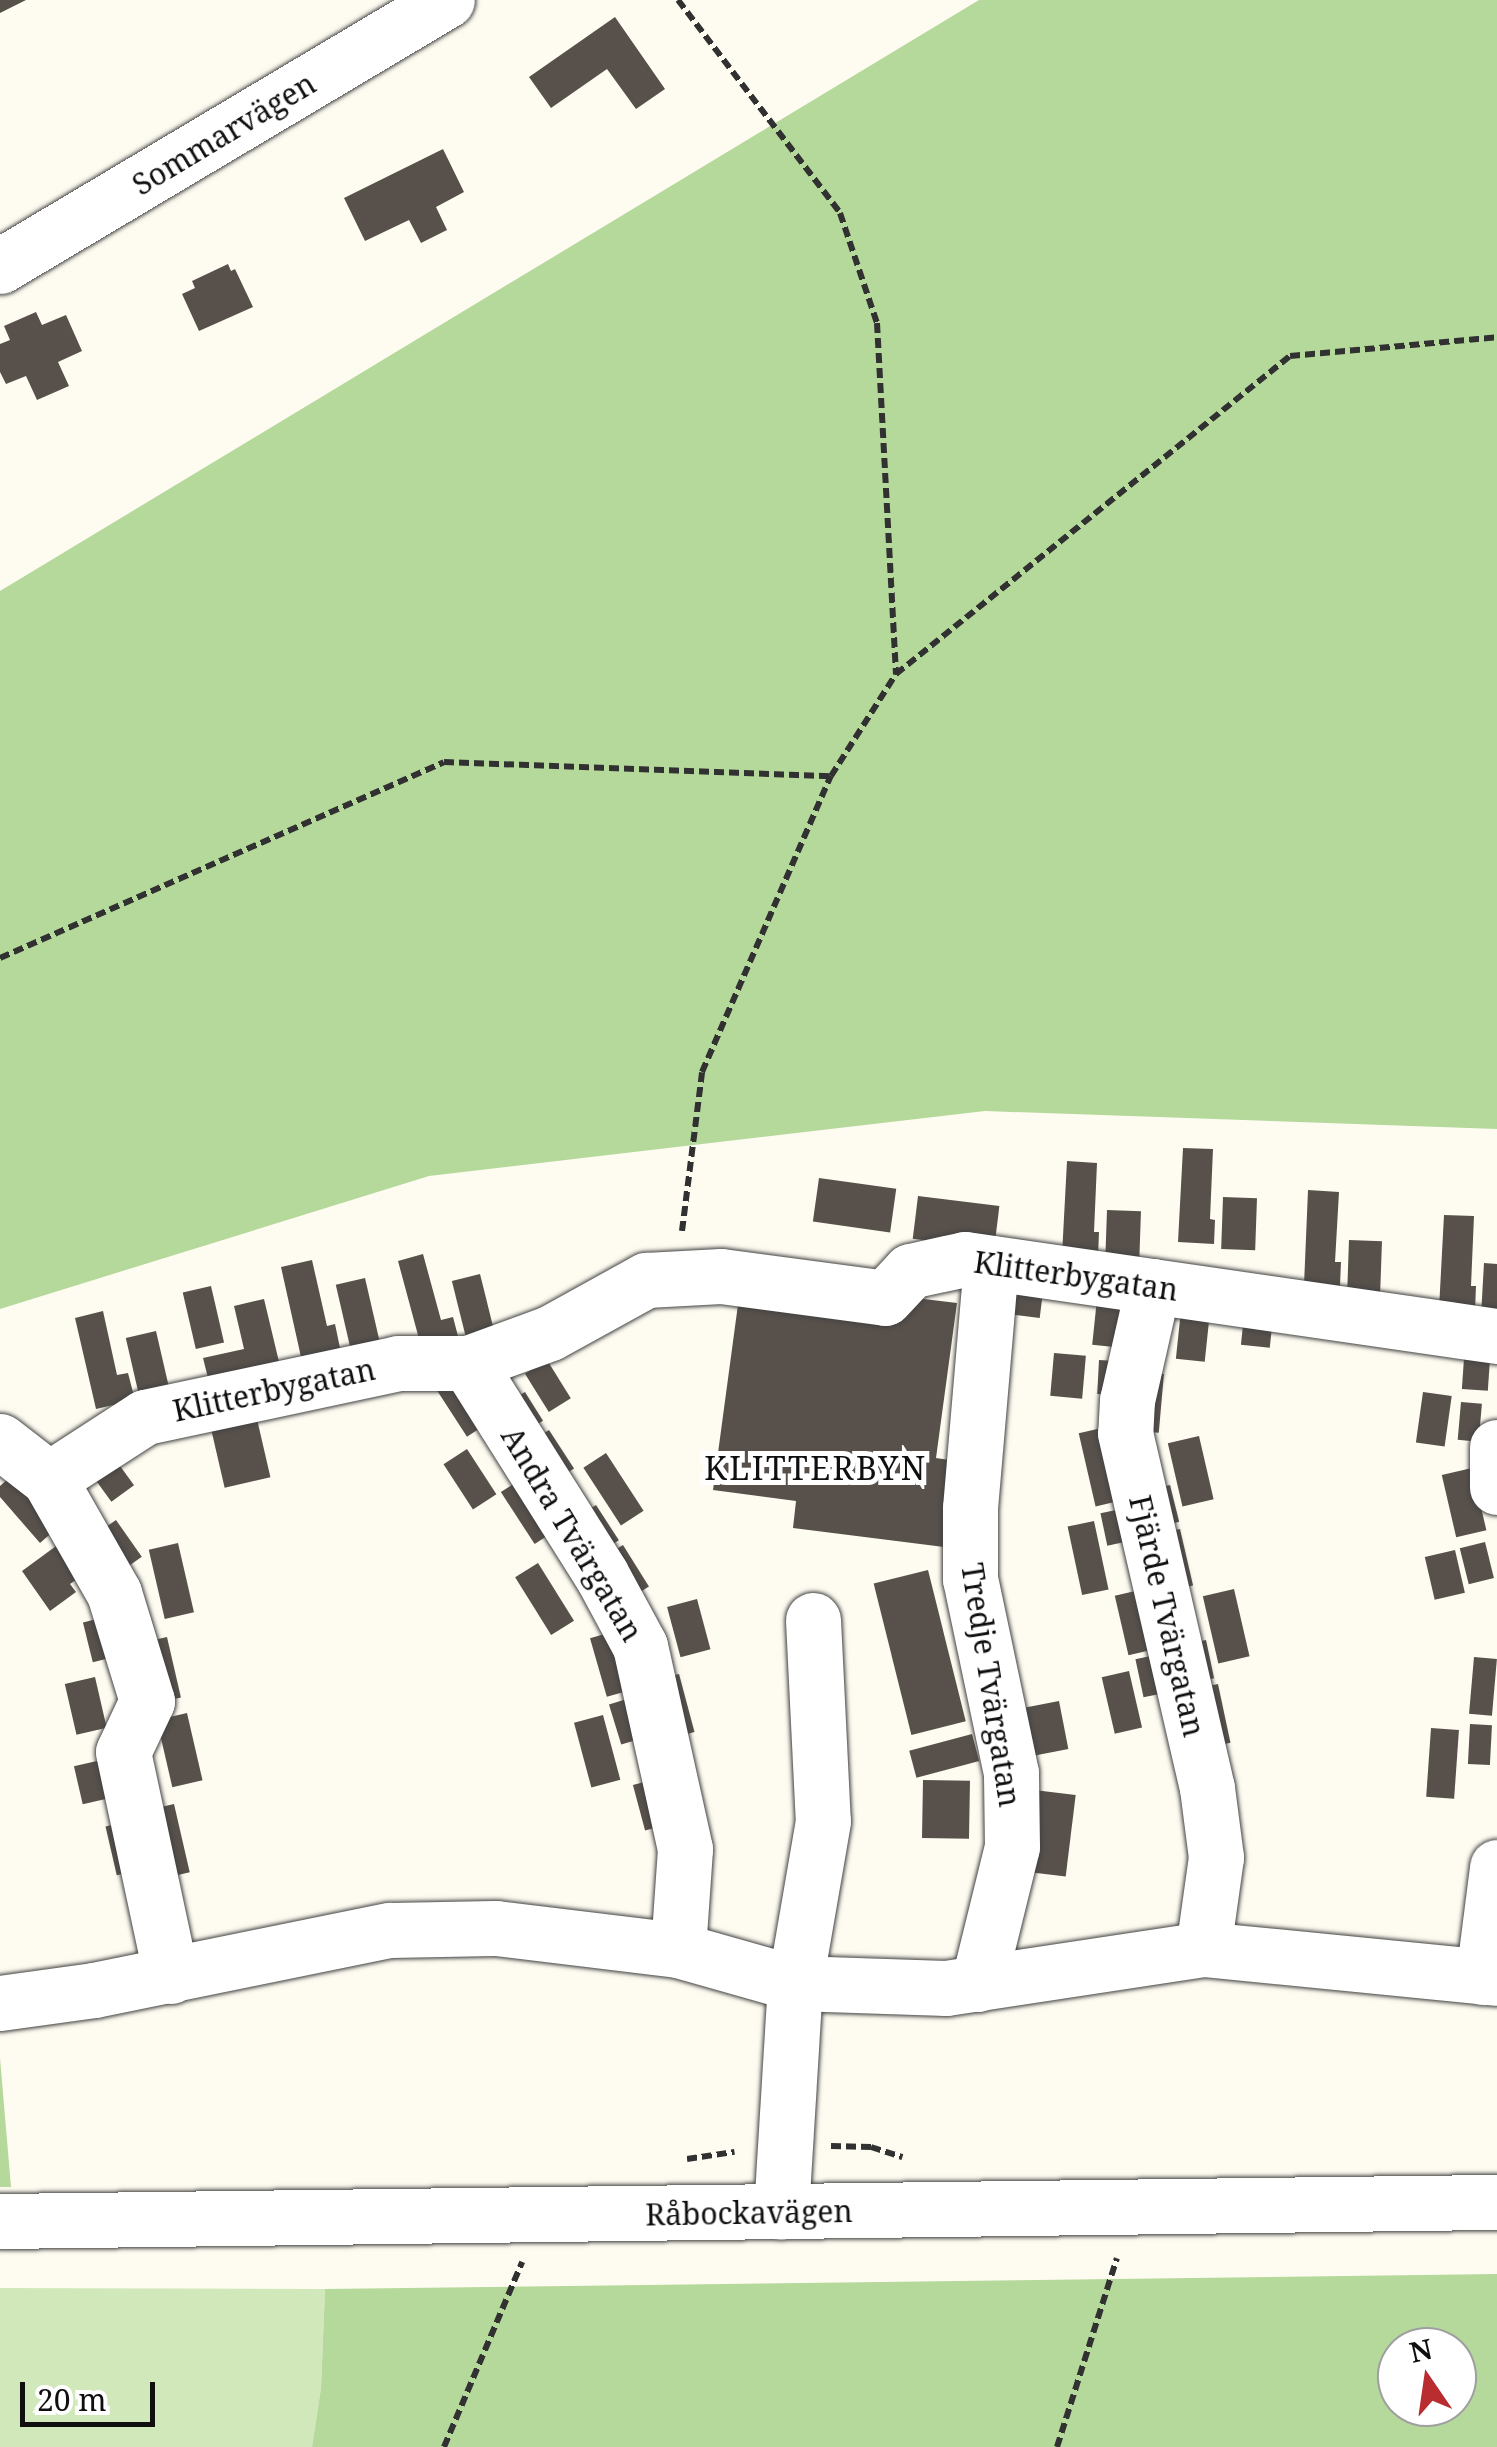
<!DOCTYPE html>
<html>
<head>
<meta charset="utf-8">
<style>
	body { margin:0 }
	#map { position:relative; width:1497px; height:2447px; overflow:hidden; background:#fefcf1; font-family:"Noto Serif",serif }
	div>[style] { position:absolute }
	.green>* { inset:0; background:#d1e8bb }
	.forest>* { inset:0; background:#b5d89b }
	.building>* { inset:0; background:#57504b; transform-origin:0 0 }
	.path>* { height:6px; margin-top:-3px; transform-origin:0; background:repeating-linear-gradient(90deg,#313131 0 10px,transparent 0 15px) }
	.roads { filter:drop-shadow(0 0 2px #424242) drop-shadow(0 0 2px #424242) }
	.minor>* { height:55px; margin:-27.5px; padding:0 27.5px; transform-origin:27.5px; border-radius:27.5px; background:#fff }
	span { translate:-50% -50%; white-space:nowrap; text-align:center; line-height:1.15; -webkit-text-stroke:10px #fff; paint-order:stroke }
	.street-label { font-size:30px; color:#0f0f0f }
	.neighbourhood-label { font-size:32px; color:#0f0f0f; letter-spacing:2.5px }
	.north { position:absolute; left:1377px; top:2327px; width:100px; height:100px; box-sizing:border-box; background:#fff; border:2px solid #9f9f9f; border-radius:50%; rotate:347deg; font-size:28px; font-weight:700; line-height:40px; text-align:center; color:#0f0f0f }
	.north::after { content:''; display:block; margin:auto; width:35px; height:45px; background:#b92c30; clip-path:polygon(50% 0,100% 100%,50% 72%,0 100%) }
	.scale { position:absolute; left:20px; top:2382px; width:135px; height:45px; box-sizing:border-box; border:5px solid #0f0f0f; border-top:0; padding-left:12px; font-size:30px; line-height:35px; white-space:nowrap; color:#0f0f0f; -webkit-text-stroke:8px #fff; paint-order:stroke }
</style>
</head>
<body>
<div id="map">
	<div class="green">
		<i style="clip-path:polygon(0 2288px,325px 2289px,321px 2388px,312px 2447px,0 2447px)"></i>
	</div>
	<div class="forest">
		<i style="clip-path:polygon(979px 0,1497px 0,1497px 1129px,985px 1111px,429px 1176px,0 1309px,0 591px)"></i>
		<i style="clip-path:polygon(0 2058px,11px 2187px,0 2187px)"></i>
		<i style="clip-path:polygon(evenodd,1497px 2274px,1497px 2447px,312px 2447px,321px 2388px,325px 2289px,1497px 2274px,1397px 2347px,1457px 2347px,1457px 2407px,1397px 2407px,1397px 2347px)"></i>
	</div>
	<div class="building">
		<i style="clip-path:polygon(0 0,26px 0,0 13px)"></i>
		<i style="clip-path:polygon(615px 17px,665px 89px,636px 109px,607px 69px,551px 108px,529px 77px)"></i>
		<i style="clip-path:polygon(443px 149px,464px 192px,436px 207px,447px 230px,421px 243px,409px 220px,365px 241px,344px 198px)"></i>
		<i style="clip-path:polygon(228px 264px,231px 271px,235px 269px,253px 307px,199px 331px,182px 294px,195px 288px,192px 281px)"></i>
		<i style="clip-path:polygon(36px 312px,42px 325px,66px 315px,82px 351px,58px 362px,69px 386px,37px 400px,26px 376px,6px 384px,0 372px,0 344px,10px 340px,4px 326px)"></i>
		<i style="clip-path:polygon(1183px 1148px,1213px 1149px,1210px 1219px,1215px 1220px,1214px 1244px,1178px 1242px)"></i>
		<i style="clip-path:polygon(1067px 1161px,1097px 1163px,1094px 1232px,1099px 1232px,1098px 1257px,1062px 1255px)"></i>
		<i style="left:819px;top:1178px;width:78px;height:44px;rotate:8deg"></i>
		<i style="clip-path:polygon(1308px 1190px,1339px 1192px,1335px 1262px,1341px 1262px,1340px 1286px,1304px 1285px)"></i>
		<i style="left:918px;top:1196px;width:82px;height:43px;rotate:7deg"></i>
		<i style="left:1223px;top:1197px;width:34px;height:52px;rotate:2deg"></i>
		<i style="left:1107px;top:1210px;width:34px;height:52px;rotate:2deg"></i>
		<i style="clip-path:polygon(1444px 1215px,1474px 1216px,1471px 1286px,1476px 1286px,1475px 1311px,1439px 1309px)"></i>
		<i style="left:1349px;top:1240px;width:33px;height:52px;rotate:2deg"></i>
		<i style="clip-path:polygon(423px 1254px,441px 1320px,453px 1317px,459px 1340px,422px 1350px,398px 1261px)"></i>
		<i style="clip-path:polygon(312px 1260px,327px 1326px,335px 1324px,340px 1348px,301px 1357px,281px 1267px)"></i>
		<i style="clip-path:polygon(1484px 1263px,1497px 1264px,1497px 1316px,1481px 1316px)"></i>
		<i style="left:480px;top:1274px;width:61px;height:29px;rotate:76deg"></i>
		<i style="left:365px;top:1278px;width:70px;height:30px;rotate:77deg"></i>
		<i style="left:1009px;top:1281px;width:35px;height:33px;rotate:7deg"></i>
		<i style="left:211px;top:1286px;width:58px;height:29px;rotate:77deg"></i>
		<i style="clip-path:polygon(899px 1296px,957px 1303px,936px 1458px,956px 1461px,944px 1547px,793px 1528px,796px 1501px,713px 1490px,739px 1297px)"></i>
		<i style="clip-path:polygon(264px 1299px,280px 1366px,209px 1382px,203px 1358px,244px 1349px,234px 1306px)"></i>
		<i style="left:1097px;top:1299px;width:27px;height:46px;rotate:6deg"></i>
		<i style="left:1245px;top:1306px;width:29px;height:39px;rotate:6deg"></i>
		<i style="left:1181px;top:1310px;width:29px;height:49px;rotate:6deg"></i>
		<i style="clip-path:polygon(103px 1311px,117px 1375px,128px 1373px,135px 1400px,96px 1409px,75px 1318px)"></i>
		<i style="left:156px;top:1331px;width:62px;height:31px;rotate:77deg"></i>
		<i style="left:1465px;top:1344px;width:26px;height:45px;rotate:4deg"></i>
		<i style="left:1054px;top:1353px;width:32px;height:43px;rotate:5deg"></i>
		<i style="left:547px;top:1360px;width:45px;height:26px;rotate:58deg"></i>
		<i style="left:1099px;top:1360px;width:17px;height:34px;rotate:3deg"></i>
		<i style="left:457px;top:1368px;width:63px;height:29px;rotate:57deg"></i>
		<i style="left:1141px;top:1372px;width:23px;height:59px;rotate:5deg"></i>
		<i style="left:525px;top:1392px;width:34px;height:19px;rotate:58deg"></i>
		<i style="left:1423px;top:1392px;width:29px;height:51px;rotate:8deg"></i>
		<i style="left:1461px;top:1402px;width:21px;height:38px;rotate:5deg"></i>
		<i style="left:254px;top:1406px;width:73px;height:47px;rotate:77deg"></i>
		<i style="left:1106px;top:1427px;width:75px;height:28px;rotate:77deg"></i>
		<i style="left:549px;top:1430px;width:46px;height:25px;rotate:57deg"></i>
		<i style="left:1199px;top:1436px;width:65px;height:32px;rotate:77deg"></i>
		<i style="left:107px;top:1448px;width:46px;height:28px;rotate:54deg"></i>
		<i style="left:467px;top:1449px;width:54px;height:28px;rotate:57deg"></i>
		<i style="left:606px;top:1453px;width:69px;height:27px;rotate:57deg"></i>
		<i style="left:1472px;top:1468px;width:64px;height:31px;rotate:77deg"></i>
		<i style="clip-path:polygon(17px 1471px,63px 1523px,40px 1543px,0 1497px,0 1486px)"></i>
		<i style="left:521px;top:1479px;width:62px;height:24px;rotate:57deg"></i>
		<i style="left:1170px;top:1485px;width:38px;height:23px;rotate:76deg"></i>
		<i style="left:596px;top:1505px;width:42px;height:22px;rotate:57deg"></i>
		<i style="left:1121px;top:1509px;width:33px;height:21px;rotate:78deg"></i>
		<i style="left:116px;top:1520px;width:45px;height:28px;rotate:55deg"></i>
		<i style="left:1094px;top:1521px;width:70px;height:27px;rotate:78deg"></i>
		<i style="left:1180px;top:1529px;width:58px;height:27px;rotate:77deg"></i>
		<i style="clip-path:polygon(67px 1538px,90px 1570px,70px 1584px,76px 1592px,50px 1611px,22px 1571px)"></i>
		<i style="left:1485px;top:1542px;width:37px;height:26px;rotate:76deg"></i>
		<i style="left:178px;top:1543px;width:71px;height:30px;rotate:77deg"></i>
		<i style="left:623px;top:1545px;width:49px;height:25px;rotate:58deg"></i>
		<i style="left:1455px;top:1550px;width:44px;height:31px;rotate:77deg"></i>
		<i style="left:538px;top:1563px;width:68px;height:27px;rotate:58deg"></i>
		<i style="left:928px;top:1570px;width:156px;height:56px;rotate:76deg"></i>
		<i style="left:1144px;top:1589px;width:61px;height:30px;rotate:77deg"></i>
		<i style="left:1234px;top:1589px;width:69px;height:32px;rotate:77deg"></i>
		<i style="left:697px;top:1599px;width:52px;height:31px;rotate:75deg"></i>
		<i style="left:113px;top:1615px;width:41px;height:31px;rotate:76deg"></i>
		<i style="left:615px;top:1631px;width:61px;height:26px;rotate:74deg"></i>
		<i style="left:167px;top:1637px;width:62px;height:30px;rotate:77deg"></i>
		<i style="left:1206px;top:1640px;width:39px;height:25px;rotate:78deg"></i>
		<i style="left:1155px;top:1655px;width:39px;height:20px;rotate:78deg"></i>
		<i style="left:1474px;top:1657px;width:23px;height:57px;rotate:5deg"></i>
		<i style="left:1129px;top:1671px;width:58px;height:28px;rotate:77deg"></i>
		<i style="left:679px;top:1674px;width:60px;height:29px;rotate:75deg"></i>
		<i style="left:95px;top:1677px;width:52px;height:31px;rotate:77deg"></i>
		<i style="left:1218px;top:1684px;width:60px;height:28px;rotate:78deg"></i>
		<i style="left:630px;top:1698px;width:42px;height:22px;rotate:73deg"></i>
		<i style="left:1059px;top:1701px;width:49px;height:38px;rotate:79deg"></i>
		<i style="left:187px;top:1713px;width:69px;height:31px;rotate:77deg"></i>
		<i style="left:603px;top:1715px;width:67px;height:30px;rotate:75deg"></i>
		<i style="left:1470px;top:1724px;width:22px;height:40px;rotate:3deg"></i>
		<i style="left:1431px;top:1728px;width:28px;height:69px;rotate:4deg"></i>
		<i style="left:972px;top:1734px;width:28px;height:65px;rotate:75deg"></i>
		<i style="left:110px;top:1758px;width:39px;height:37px;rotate:77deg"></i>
		<i style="left:659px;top:1778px;width:47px;height:27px;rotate:75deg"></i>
		<i style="left:923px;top:1780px;width:47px;height:58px;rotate:1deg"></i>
		<i style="left:1034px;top:1790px;width:42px;height:82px;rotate:7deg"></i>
		<i style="left:174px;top:1804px;width:70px;height:31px;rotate:77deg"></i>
		<i style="left:125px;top:1822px;width:50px;height:20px;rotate:77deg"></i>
	</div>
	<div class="path">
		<i style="left:678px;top:0;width:268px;rotate:52.7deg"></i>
		<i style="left:840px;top:213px;width:116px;rotate:71.4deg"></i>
		<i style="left:877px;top:323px;width:352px;rotate:86.9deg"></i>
		<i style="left:0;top:958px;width:485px;rotate:-23.8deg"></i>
		<i style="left:444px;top:762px;width:387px;rotate:2.1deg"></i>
		<i style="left:831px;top:776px;width:121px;rotate:-57.5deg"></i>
		<i style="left:896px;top:674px;width:506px;rotate:-38.91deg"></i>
		<i style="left:1290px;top:356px;width:208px;rotate:-5.2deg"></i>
		<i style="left:682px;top:1231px;width:160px;rotate:-82.8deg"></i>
		<i style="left:702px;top:1072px;width:323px;rotate:-66.5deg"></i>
		<i style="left:831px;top:2146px;width:40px;rotate:1.4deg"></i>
		<i style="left:871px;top:2147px;width:33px;rotate:18deg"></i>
		<i style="left:687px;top:2159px;width:48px;rotate:-8.5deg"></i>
		<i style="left:444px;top:2447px;width:201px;rotate:-67.1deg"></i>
		<i style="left:1057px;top:2447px;width:198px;rotate:-72.4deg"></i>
	</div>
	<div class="roads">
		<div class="minor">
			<i style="left:0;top:266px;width:520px;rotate:-30.76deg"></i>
			<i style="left:1153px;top:1286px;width:117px;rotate:102.8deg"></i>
			<i style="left:1127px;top:1400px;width:33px;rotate:93deg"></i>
			<i style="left:1125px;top:1433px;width:364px;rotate:77deg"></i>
			<i style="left:1207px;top:1788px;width:70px;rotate:82.6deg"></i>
			<i style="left:1216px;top:1857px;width:93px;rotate:98deg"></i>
			<i style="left:468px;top:1363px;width:249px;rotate:57.8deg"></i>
			<i style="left:601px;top:1574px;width:82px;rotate:61.6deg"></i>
			<i style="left:640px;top:1646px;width:208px;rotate:77.5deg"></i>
			<i style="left:685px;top:1849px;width:101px;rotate:94deg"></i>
			<i style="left:0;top:1441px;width:62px;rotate:37.8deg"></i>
			<i style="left:49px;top:1479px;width:131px;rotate:60.3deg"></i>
			<i style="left:114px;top:1593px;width:113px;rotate:73deg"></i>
			<i style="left:147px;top:1701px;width:56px;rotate:115.2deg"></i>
			<i style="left:123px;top:1752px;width:229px;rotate:77.9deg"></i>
			<i style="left:1497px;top:1447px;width:40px;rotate:90deg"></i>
			<i style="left:49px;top:1479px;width:114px;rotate:-32.9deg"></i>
			<i style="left:145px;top:1417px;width:259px;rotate:-12deg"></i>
			<i style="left:398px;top:1363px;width:70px"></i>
			<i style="left:468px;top:1363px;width:87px;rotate:-20.1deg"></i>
			<i style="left:550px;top:1333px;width:110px;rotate:-28.9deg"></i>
			<i style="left:646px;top:1280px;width:75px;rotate:-3.1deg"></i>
			<i style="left:721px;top:1276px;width:165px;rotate:7.6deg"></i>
			<i style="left:885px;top:1298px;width:37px;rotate:-47deg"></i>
			<i style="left:910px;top:1271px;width:56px;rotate:-12.3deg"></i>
			<i style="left:965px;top:1259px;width:538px;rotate:8.24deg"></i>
			<i style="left:813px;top:1620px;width:201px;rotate:87.2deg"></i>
			<i style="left:823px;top:1821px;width:164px;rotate:99.8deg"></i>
			<i style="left:795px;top:1983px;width:151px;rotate:1.9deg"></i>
			<i style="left:946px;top:1988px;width:260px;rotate:-8.6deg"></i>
			<i style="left:1203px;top:1949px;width:295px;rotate:5.6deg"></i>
			<i style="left:1483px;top:1977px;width:111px;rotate:-82.7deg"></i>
			<i style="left:978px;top:1984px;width:141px;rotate:-76.1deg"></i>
			<i style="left:1012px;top:1847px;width:74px;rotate:-90.8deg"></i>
			<i style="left:1011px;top:1773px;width:198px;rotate:-101.9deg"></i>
			<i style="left:970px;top:1579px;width:71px;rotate:-90deg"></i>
			<i style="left:970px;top:1508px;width:246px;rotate:-85.1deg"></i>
			<i style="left:0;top:2003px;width:95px;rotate:-7.9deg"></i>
			<i style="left:94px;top:1990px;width:302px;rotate:-11.5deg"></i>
			<i style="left:390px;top:1930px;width:106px;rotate:-1.1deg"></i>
			<i style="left:496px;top:1928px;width:183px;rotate:6.9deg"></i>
			<i style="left:678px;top:1950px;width:122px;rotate:15.8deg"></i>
			<i style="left:795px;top:1983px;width:229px;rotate:93.5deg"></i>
			<i style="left:0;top:2221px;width:1497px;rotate:-0.73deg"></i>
		</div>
	</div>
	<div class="street-label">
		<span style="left:224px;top:134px;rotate:-31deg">Sommarvägen</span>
		<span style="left:1076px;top:1276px;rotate:8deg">Klitterbygatan</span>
		<span style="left:274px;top:1390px;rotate:-12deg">Klitterbygatan</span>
		<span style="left:572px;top:1534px;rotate:59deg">Andra Tvärgatan</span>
		<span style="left:1167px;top:1616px;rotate:77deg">Fjärde Tvärgatan</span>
		<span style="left:991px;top:1685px;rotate:81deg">Tredje Tvärgatan</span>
		<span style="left:749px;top:2213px;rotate:-1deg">Råbockavägen</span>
	</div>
	<div class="neighbourhood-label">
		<span style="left:816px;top:1468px">KLITTERBYN</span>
	</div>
	<div class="north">N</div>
	<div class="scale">20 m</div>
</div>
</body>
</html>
